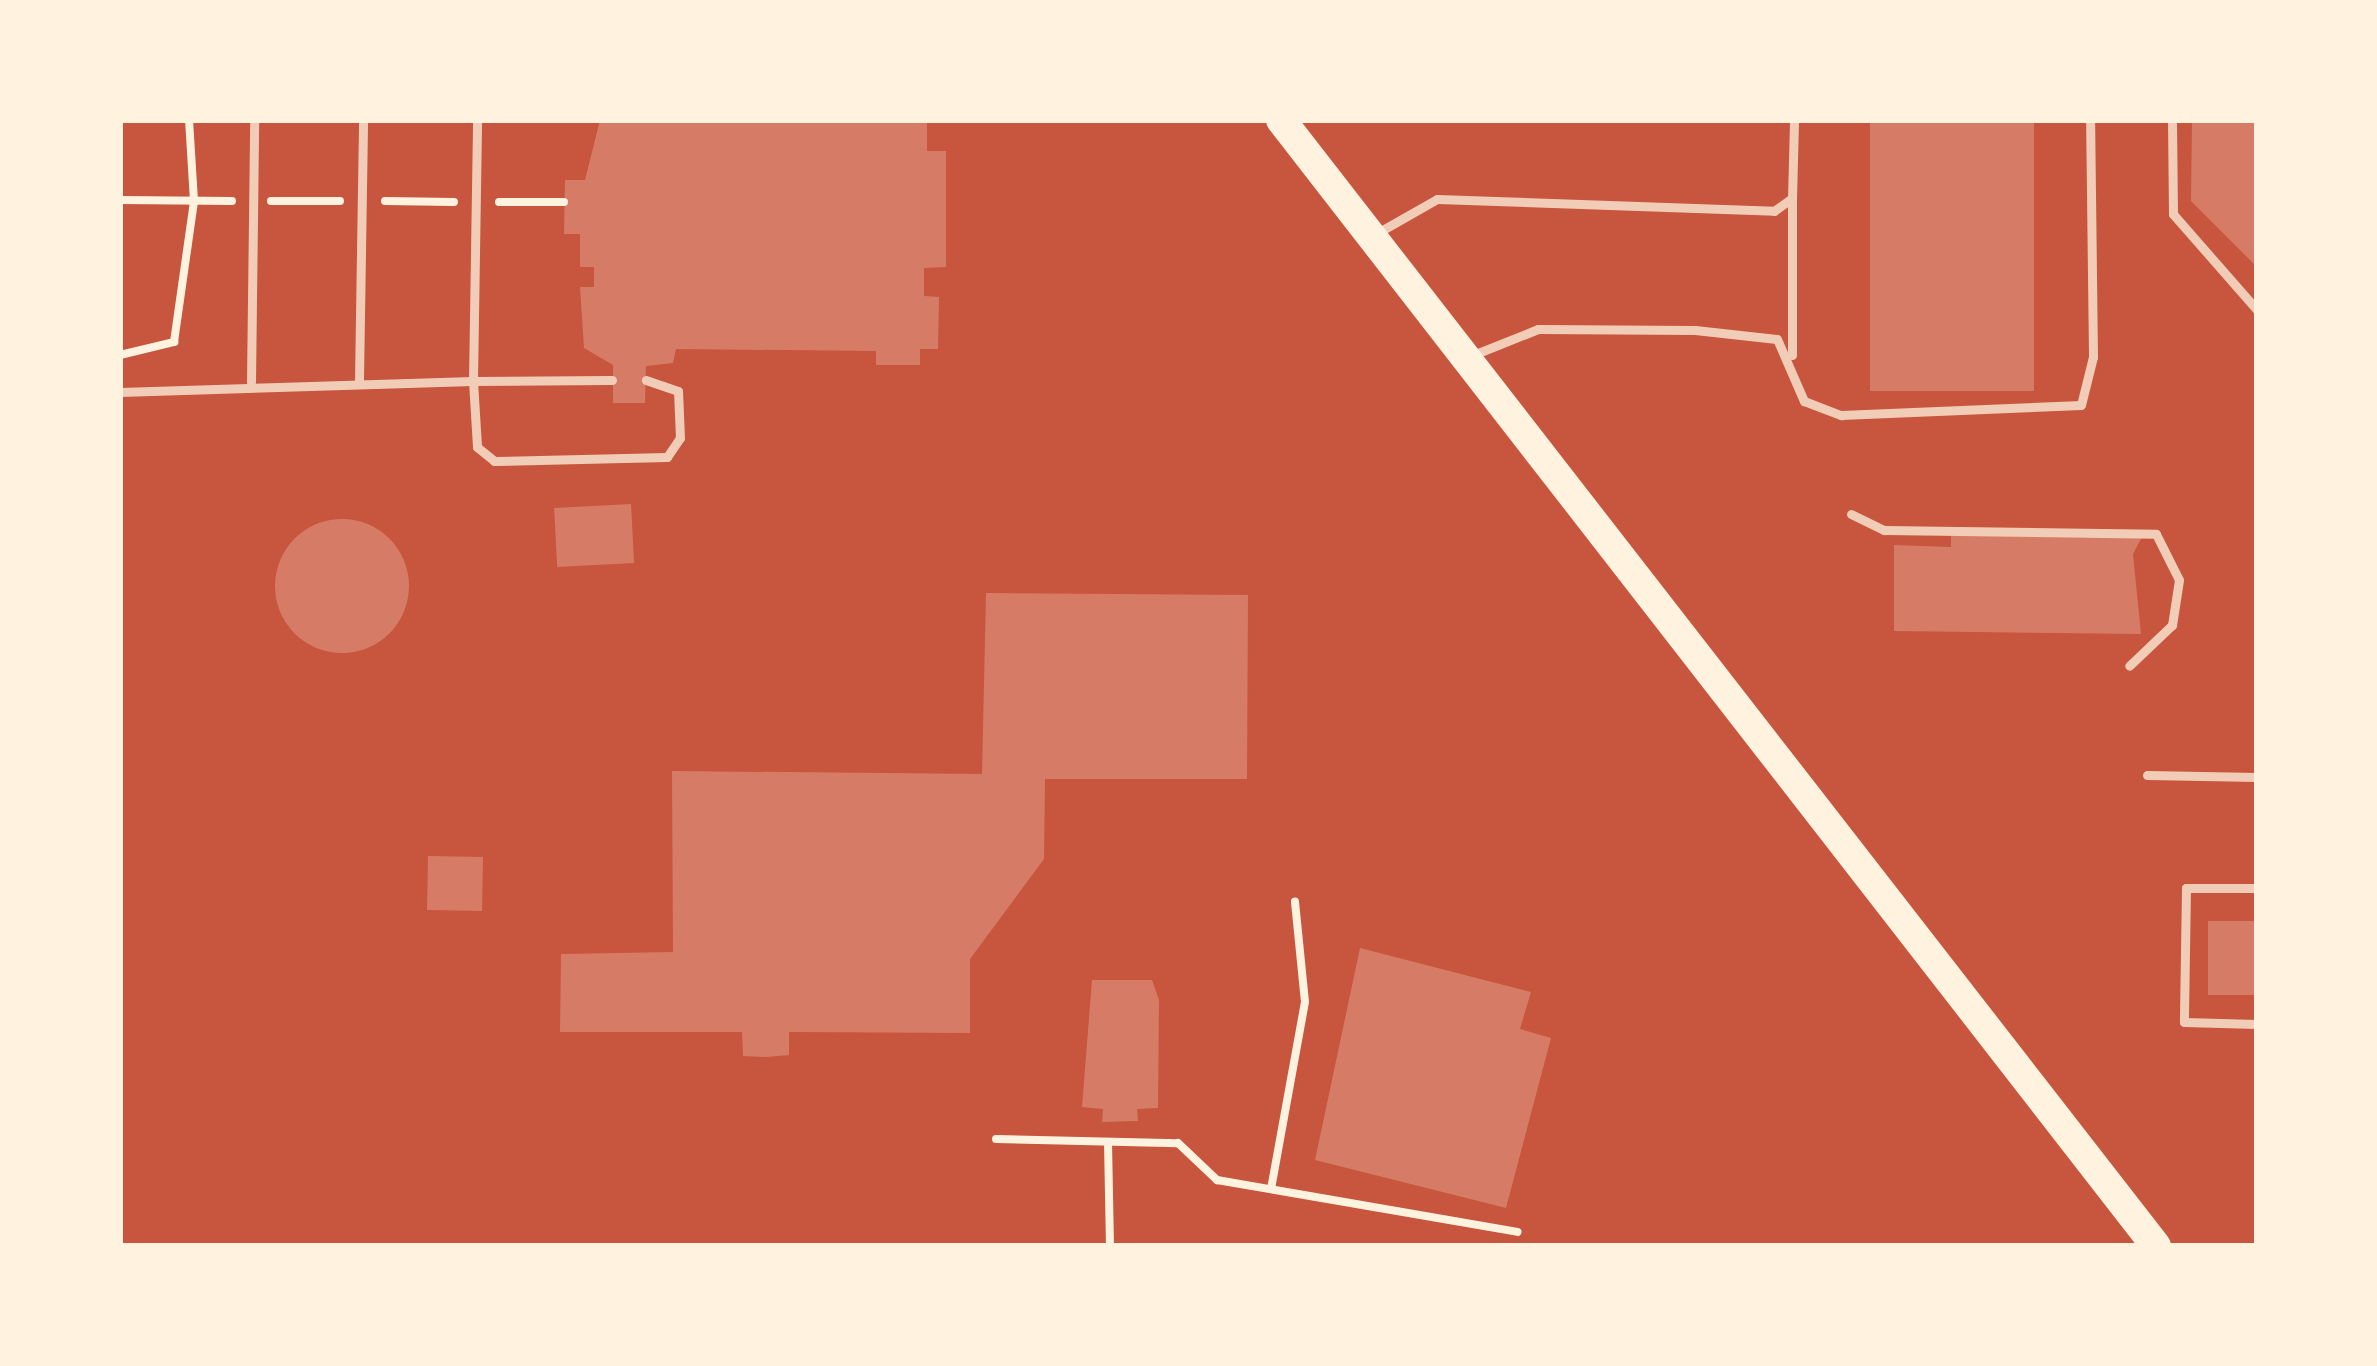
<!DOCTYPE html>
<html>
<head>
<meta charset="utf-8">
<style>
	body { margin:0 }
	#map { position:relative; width:2377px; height:1366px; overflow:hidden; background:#c8553d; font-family:"Exo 2",sans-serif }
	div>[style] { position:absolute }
	.building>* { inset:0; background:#d67c66; transform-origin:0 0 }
	.round { border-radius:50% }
	.path>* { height:8px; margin:-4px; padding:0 4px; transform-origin:4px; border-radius:4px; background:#fff3e0 }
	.service>* { height:9px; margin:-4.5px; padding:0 4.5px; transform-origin:4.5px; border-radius:4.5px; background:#f1ccb7 }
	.primary>* { height:30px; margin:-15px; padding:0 15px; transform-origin:15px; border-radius:15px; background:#fff3e0 }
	span { translate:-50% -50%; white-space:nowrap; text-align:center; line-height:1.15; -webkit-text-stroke:9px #fff3e0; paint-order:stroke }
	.frame { position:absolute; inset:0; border:123px solid #fff3e0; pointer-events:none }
</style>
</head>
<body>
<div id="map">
	<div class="building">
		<i style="clip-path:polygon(600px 120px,927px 120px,927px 151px,946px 151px,946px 267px,924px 268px,924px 296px,939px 297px,938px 349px,920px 349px,920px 365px,876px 365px,876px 351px,676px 349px,673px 363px,646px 366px,645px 403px,613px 403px,613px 365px,584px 348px,580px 287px,594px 287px,594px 267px,580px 267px,580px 234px,564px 234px,565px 180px,585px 180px)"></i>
		<i style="left:1870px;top:120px;width:164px;height:271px"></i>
		<i style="clip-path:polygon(2192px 120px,2257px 120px,2257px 267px,2191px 201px)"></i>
		<i style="left:631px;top:504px;width:59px;height:77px;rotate:87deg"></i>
		<i class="round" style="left:275px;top:519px;width:134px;height:134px"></i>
		<i style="clip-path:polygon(1951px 535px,2142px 537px,2133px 554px,2141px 634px,1894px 631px,1894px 545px,1951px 547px)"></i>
		<i style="clip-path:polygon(986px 593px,1248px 595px,1247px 779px,1045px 779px,1044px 859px,970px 959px,970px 1033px,789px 1032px,789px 1055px,767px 1057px,743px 1056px,742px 1032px,560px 1032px,561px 954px,673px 952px,672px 771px,982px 774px)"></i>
		<i style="left:428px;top:856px;width:55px;height:54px;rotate:1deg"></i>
		<i style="left:2208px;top:921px;width:49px;height:74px"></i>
		<i style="clip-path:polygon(1360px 948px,1531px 992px,1520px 1029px,1551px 1038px,1506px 1208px,1315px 1160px)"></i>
		<i style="clip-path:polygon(1092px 980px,1152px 980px,1159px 1000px,1158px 1108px,1137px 1109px,1138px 1121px,1102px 1122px,1103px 1109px,1082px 1107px)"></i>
	</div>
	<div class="path">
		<i style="left:120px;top:200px;width:112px;rotate:0.5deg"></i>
		<i style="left:271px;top:201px;width:69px"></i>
		<i style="left:385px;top:201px;width:69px;rotate:0.8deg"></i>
		<i style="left:499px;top:202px;width:65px"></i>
		<i style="left:120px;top:355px;width:56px;rotate:-13.5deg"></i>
		<i style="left:174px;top:342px;width:142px;rotate:-81.9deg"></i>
		<i style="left:194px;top:201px;width:81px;rotate:-93.5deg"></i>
		<i style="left:996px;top:1139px;width:182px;rotate:1.3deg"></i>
		<i style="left:1178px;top:1143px;width:54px;rotate:43.5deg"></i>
		<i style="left:1217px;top:1180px;width:305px;rotate:9.8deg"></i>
		<i style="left:1108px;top:1142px;width:104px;rotate:88.9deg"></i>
		<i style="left:1271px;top:1189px;width:190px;rotate:-79.7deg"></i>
		<i style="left:1305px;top:1002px;width:101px;rotate:-95.7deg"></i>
	</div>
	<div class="service">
		<i style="left:2172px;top:120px;width:94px;rotate:89.4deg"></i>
		<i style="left:2173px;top:214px;width:128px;rotate:48.8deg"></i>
		<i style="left:1792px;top:198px;width:157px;rotate:90deg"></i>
		<i style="left:1379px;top:232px;width:67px;rotate:-29.6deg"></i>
		<i style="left:1437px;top:199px;width:337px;rotate:2deg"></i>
		<i style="left:1774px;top:211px;width:22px;rotate:-36deg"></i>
		<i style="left:1792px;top:198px;width:78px;rotate:-88.5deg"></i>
		<i style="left:1473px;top:355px;width:70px;rotate:-21.8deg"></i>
		<i style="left:1538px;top:329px;width:157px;rotate:0.4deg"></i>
		<i style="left:1695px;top:330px;width:82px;rotate:6.3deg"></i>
		<i style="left:1777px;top:339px;width:68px;rotate:66.5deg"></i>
		<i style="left:1804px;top:401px;width:40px;rotate:21deg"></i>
		<i style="left:1841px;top:415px;width:240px;rotate:-2.4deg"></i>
		<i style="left:2081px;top:405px;width:49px;rotate:-76deg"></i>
		<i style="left:2093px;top:357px;width:237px;rotate:-90.7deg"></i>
		<i style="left:359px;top:380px;width:260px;rotate:-89.1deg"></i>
		<i style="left:612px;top:380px;width:139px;rotate:179.6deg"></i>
		<i style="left:473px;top:381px;width:66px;rotate:86.5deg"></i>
		<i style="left:477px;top:447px;width:22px;rotate:39deg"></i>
		<i style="left:494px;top:461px;width:173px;rotate:-1.3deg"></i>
		<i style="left:667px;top:457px;width:23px;rotate:-56deg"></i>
		<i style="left:680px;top:438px;width:47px;rotate:-92.4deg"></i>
		<i style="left:678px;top:391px;width:34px;rotate:-161deg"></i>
		<i style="left:251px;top:382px;width:262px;rotate:-89.3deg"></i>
		<i style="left:120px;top:392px;width:353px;rotate:-1.8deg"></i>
		<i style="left:473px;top:381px;width:261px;rotate:-89.1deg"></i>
		<i style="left:1851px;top:514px;width:37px;rotate:26deg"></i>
		<i style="left:1884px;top:530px;width:272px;rotate:0.8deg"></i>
		<i style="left:2156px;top:534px;width:51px;rotate:63.4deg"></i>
		<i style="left:2179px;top:580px;width:46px;rotate:98.8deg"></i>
		<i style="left:2172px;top:625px;width:59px;rotate:136.4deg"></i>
		<i style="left:2147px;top:775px;width:110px;rotate:1deg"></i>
		<i style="left:2257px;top:888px;width:71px;rotate:180deg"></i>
		<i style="left:2186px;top:888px;width:134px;rotate:90.9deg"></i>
		<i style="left:2184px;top:1022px;width:73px;rotate:1.6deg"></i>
	</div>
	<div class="primary">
		<i style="left:1281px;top:120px;width:1426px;rotate:52.15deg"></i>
	</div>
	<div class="frame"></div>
</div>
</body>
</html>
